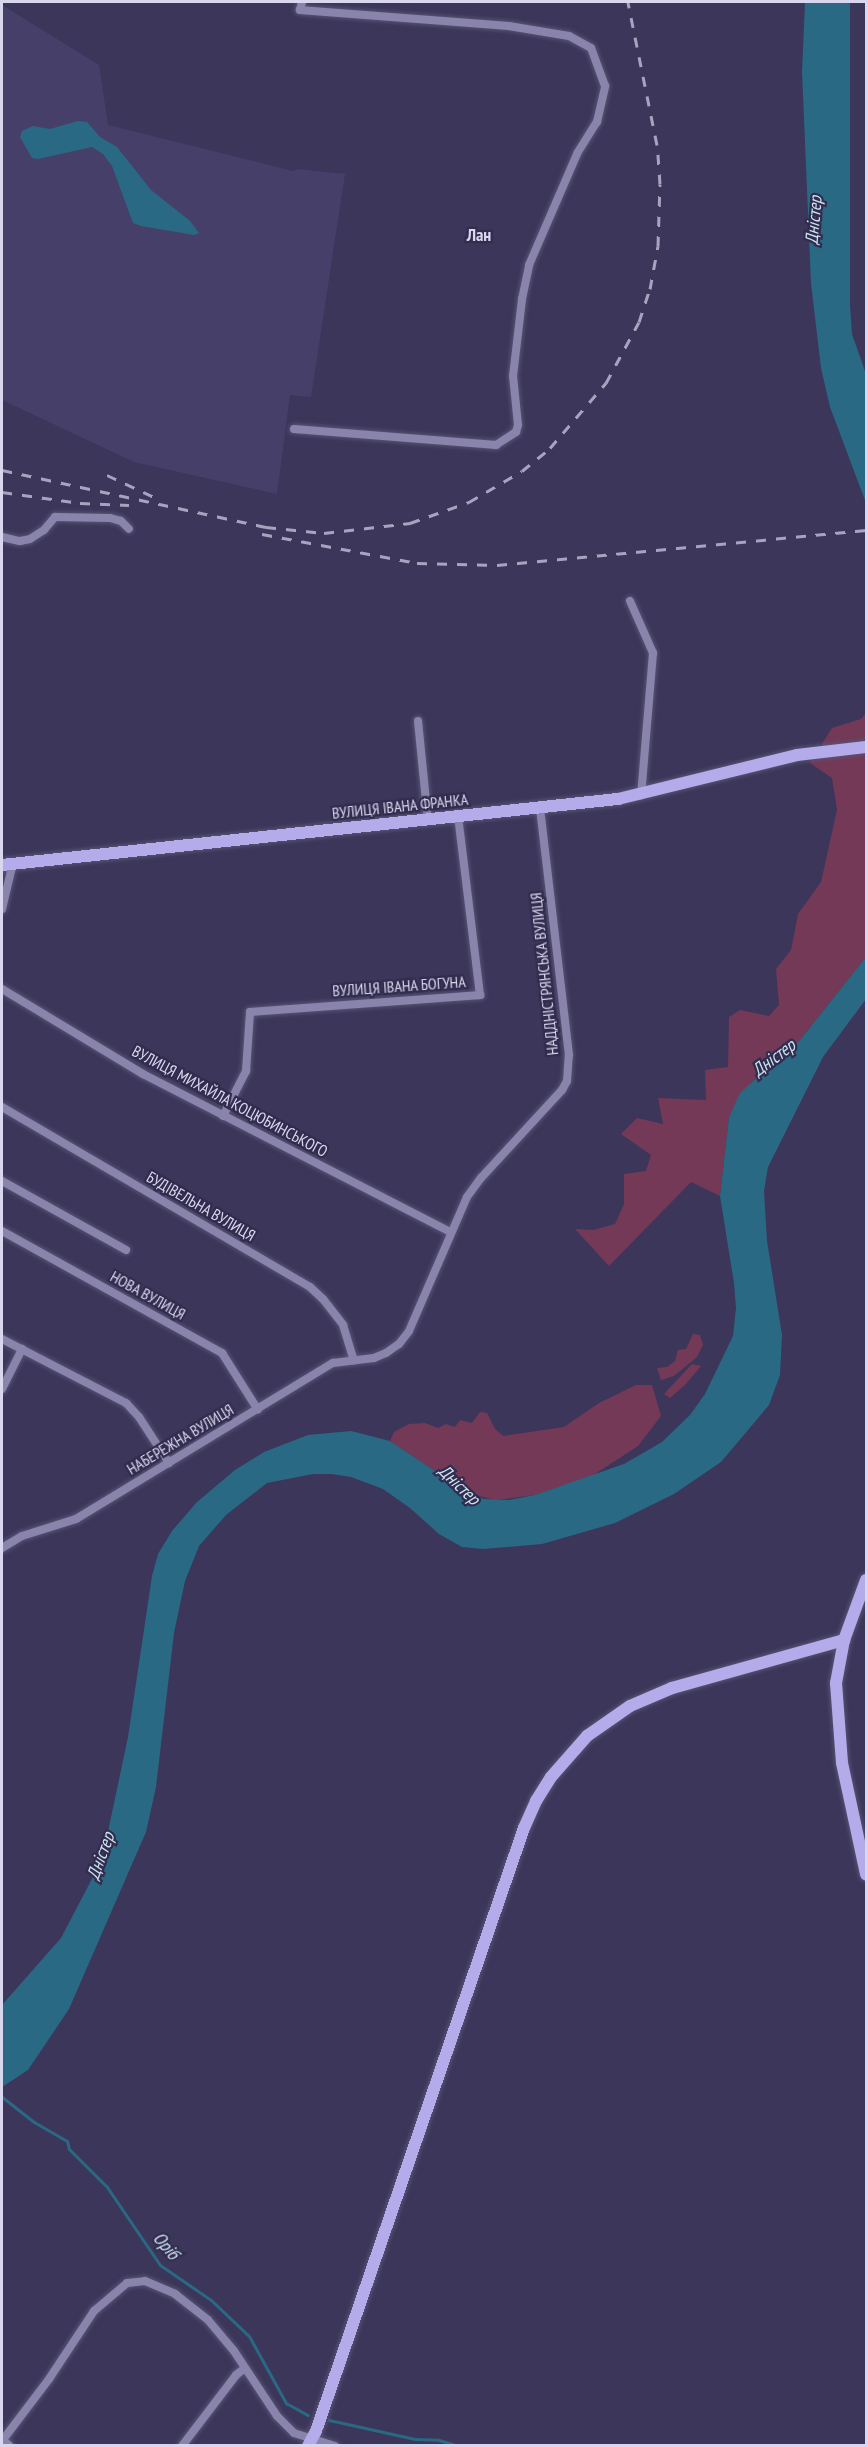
<!DOCTYPE html>
<html>
<head>
<meta charset="utf-8">
<style>
	body { margin:0 }
	#map { position:relative; width:868px; height:2447px; overflow:hidden; background:#3c365a; font-family:"PT Sans Narrow",sans-serif }
	div>[style] { position:absolute }
	.built>* { inset:0; background:#463f6a }
	.green>* { inset:0; background:#743957 }
	.water>* { inset:0; background:#2a6984 }
	.stream>* { height:3px; margin:-1.5px; padding:0 1.5px; transform-origin:1.5px; border-radius:1.5px; background:#2a6984 }
	.roads { filter:drop-shadow(0 0 2px #585375) drop-shadow(0 0 2px #585375) }
	.street>* { height:8px; margin:-4px; padding:0 4px; transform-origin:4px; border-radius:4px; background:#8984ab }
	.secondary>* { height:12px; margin:-6px; padding:0 6px; transform-origin:6px; border-radius:6px; background:#b4acea }
	.rail>* { height:3px; margin-top:-1.5px; transform-origin:0; background:repeating-linear-gradient(90deg,#a7a4bf 0 10px,transparent 0 20px) }
	span { translate:-50% -50%; white-space:nowrap; text-align:center; line-height:1.15; -webkit-text-stroke:4.5px #322c4f; paint-order:stroke }
	.street-label { font-size:16px; color:#d9d7ee }
	.water-label { font-size:18px; color:#cbe4f0; font-style:italic }
	.neighbourhood-label { font-size:18px; color:#d9d7ee; font-weight:700 }
	.frame { position:absolute; inset:0; border:3px solid #d9d7ee; pointer-events:none }
</style>
</head>
<body>
<div id="map">
	<div class="built">
		<i style="clip-path:polygon(2px 5px,99px 65px,108px 125px,293px 171px,297px 169px,345px 174px,311px 397px,290px 395px,277px 494px,134px 462px,2px 400px)"></i>
	</div>
	<div class="green">
		<i style="clip-path:polygon(866px 713px,866px 957px,800px 1040px,764px 1070px,729px 1117px,720px 1196px,691px 1182px,609px 1266px,575px 1229px,593px 1230px,615px 1224px,624px 1204px,624px 1174px,646px 1171px,651px 1155px,621px 1134px,637px 1118px,663px 1124px,658px 1098px,706px 1100px,705px 1070px,728px 1067px,729px 1017px,740px 1010px,769px 1016px,779px 1005px,776px 969px,791px 950px,798px 914px,821px 882px,837px 810px,832px 778px,810px 763px,832px 728px,861px 719px)"></i>
		<i style="clip-path:polygon(693px 1334px,700px 1335px,703px 1345px,697px 1357px,674px 1376px,661px 1380px,657px 1368px,667px 1367px,675px 1361px,678px 1350px,686px 1349px)"></i>
		<i style="clip-path:polygon(692px 1364px,701px 1366px,685px 1385px,670px 1398px,664px 1394px)"></i>
		<i style="clip-path:polygon(636px 1385px,652px 1385px,661px 1416px,638px 1446px,592px 1476px,535px 1495px,495px 1500px,468px 1493px,390px 1441px,394px 1432px,409px 1424px,425px 1423px,438px 1428px,446px 1424px,455px 1427px,460px 1420px,472px 1423px,480px 1412px,487px 1413px,495px 1429px,503px 1436px,564px 1427px,599px 1403px)"></i>
	</div>
	<div class="water">
		<i style="clip-path:polygon(805px 2px,850px 2px,850px 305px,852px 334px,866px 374px,866px 503px,830px 407px,821px 368px,811px 283px,802px 72px)"></i>
		<i style="clip-path:polygon(78px 121px,87px 122px,100px 137px,117px 147px,151px 190px,190px 221px,199px 233px,194px 235px,141px 226px,133px 223px,112px 166px,103px 154px,92px 147px,38px 159px,32px 158px,20px 137px,22px 131px,33px 126px,50px 129px)"></i>
		<i style="clip-path:polygon(866px 957px,866px 999px,823px 1057px,768px 1167px,764px 1191px,767px 1241px,782px 1335px,780px 1375px,769px 1405px,721px 1462px,674px 1494px,615px 1523px,542px 1544px,483px 1549px,462px 1547px,439px 1534px,410px 1508px,383px 1489px,351px 1477px,332px 1474px,313px 1474px,267px 1483px,226px 1515px,199px 1546px,185px 1581px,174px 1633px,156px 1787px,146px 1832px,69px 2009px,28px 2070px,2px 2087px,2px 2005px,61px 1938px,94px 1875px,106px 1841px,128px 1737px,152px 1576px,158px 1554px,172px 1531px,197px 1502px,235px 1470px,264px 1452px,308px 1435px,351px 1431px,390px 1441px,468px 1493px,484px 1499px,509px 1500px,535px 1495px,624px 1464px,662px 1442px,690px 1415px,705px 1394px,733px 1336px,736px 1308px,734px 1283px,720px 1196px,729px 1117px,740px 1093px,800px 1040px)"></i>
	</div>
	<div class="stream">
		<i style="left:2px;top:2097px;width:41px;rotate:38deg"></i>
		<i style="left:34px;top:2122px;width:38px;rotate:30deg"></i>
		<i style="left:67px;top:2141px;width:8px;rotate:76deg"></i>
		<i style="left:69px;top:2149px;width:54px;rotate:45deg"></i>
		<i style="left:107px;top:2187px;width:94px;rotate:55.8deg"></i>
		<i style="left:160px;top:2265px;width:62px;rotate:34.5deg"></i>
		<i style="left:211px;top:2300px;width:52px;rotate:43.5deg"></i>
		<i style="left:249px;top:2336px;width:77px;rotate:61.1deg"></i>
		<i style="left:286px;top:2403px;width:25px;rotate:29deg"></i>
		<i style="left:329px;top:2420px;width:88px;rotate:12.5deg"></i>
		<i style="left:415px;top:2439px;width:24px;rotate:2deg"></i>
		<i style="left:439px;top:2440px;width:21px;rotate:17deg"></i>
		<i style="left:564px;top:2446px;width:3px"></i>
	</div>
	<div class="roads">
		<div class="street">
			<i style="left:294px;top:429px;width:203px;rotate:4.5deg"></i>
			<i style="left:496px;top:445px;width:24px;rotate:-33deg"></i>
			<i style="left:516px;top:432px;width:7px;rotate:-74deg"></i>
			<i style="left:518px;top:425px;width:49px;rotate:-95.8deg"></i>
			<i style="left:513px;top:376px;width:78px;rotate:-83.3deg"></i>
			<i style="left:522px;top:299px;width:35px;rotate:-78deg"></i>
			<i style="left:529px;top:265px;width:123px;rotate:-66.6deg"></i>
			<i style="left:578px;top:152px;width:36px;rotate:-58deg"></i>
			<i style="left:597px;top:122px;width:37px;rotate:-77deg"></i>
			<i style="left:605px;top:86px;width:40px;rotate:-110.2deg"></i>
			<i style="left:591px;top:48px;width:25px;rotate:-151deg"></i>
			<i style="left:569px;top:36px;width:61px;rotate:-170.5deg"></i>
			<i style="left:509px;top:26px;width:210px;rotate:-175.6deg"></i>
			<i style="left:300px;top:10px;width:8px;rotate:-76deg"></i>
			<i style="left:2px;top:537px;width:18px;rotate:13deg"></i>
			<i style="left:20px;top:541px;width:10px;rotate:-11deg"></i>
			<i style="left:30px;top:539px;width:17px;rotate:-33deg"></i>
			<i style="left:44px;top:530px;width:17px;rotate:-50deg"></i>
			<i style="left:55px;top:517px;width:55px;rotate:1deg"></i>
			<i style="left:110px;top:518px;width:11px;rotate:15deg"></i>
			<i style="left:121px;top:521px;width:11px;rotate:45deg"></i>
			<i style="left:630px;top:601px;width:57px;rotate:66.1deg"></i>
			<i style="left:653px;top:653px;width:143px;rotate:94.8deg"></i>
			<i style="left:418px;top:721px;width:100px;rotate:84.3deg"></i>
			<i style="left:2px;top:909px;width:47px;rotate:-76.6deg"></i>
			<i style="left:2px;top:989px;width:165px;rotate:31.1deg"></i>
			<i style="left:143px;top:1074px;width:345px;rotate:27.2deg"></i>
			<i style="left:2px;top:1107px;width:357px;rotate:30.3deg"></i>
			<i style="left:310px;top:1287px;width:18px;rotate:43deg"></i>
			<i style="left:323px;top:1299px;width:33px;rotate:52deg"></i>
			<i style="left:343px;top:1325px;width:37px;rotate:73deg"></i>
			<i style="left:223px;top:1116px;width:51px;rotate:-62.9deg"></i>
			<i style="left:246px;top:1071px;width:59px;rotate:-86.1deg"></i>
			<i style="left:250px;top:1012px;width:231px;rotate:-4.2deg"></i>
			<i style="left:480px;top:995px;width:179px;rotate:-97deg"></i>
			<i style="left:2px;top:1181px;width:142px;rotate:29.1deg"></i>
			<i style="left:2px;top:1231px;width:252px;rotate:29deg"></i>
			<i style="left:222px;top:1353px;width:67px;rotate:57.7deg"></i>
			<i style="left:2px;top:1339px;width:140px;rotate:27.3deg"></i>
			<i style="left:126px;top:1403px;width:19px;rotate:47deg"></i>
			<i style="left:139px;top:1417px;width:55px;rotate:56.9deg"></i>
			<i style="left:2px;top:1389px;width:45px;rotate:-63.4deg"></i>
			<i style="left:2px;top:1548px;width:23px;rotate:-31deg"></i>
			<i style="left:22px;top:1536px;width:57px;rotate:-17.5deg"></i>
			<i style="left:76px;top:1519px;width:301px;rotate:-31.3deg"></i>
			<i style="left:333px;top:1363px;width:41px;rotate:-7deg"></i>
			<i style="left:374px;top:1358px;width:13px;rotate:-23deg"></i>
			<i style="left:386px;top:1353px;width:16px;rotate:-35deg"></i>
			<i style="left:399px;top:1344px;width:16px;rotate:-52deg"></i>
			<i style="left:409px;top:1331px;width:146px;rotate:-66.6deg"></i>
			<i style="left:467px;top:1197px;width:24px;rotate:-54deg"></i>
			<i style="left:481px;top:1178px;width:120px;rotate:-47.4deg"></i>
			<i style="left:562px;top:1090px;width:10px;rotate:-61deg"></i>
			<i style="left:567px;top:1081px;width:26px;rotate:-86deg"></i>
			<i style="left:569px;top:1055px;width:250px;rotate:-96.7deg"></i>
			<i style="left:3px;top:2440px;width:9px;rotate:41deg"></i>
			<i style="left:2px;top:2441px;width:78px;rotate:-52.8deg"></i>
			<i style="left:49px;top:2379px;width:82px;rotate:-56.5deg"></i>
			<i style="left:94px;top:2311px;width:43px;rotate:-40.3deg"></i>
			<i style="left:127px;top:2283px;width:18px;rotate:-6deg"></i>
			<i style="left:145px;top:2281px;width:33px;rotate:23deg"></i>
			<i style="left:175px;top:2294px;width:42px;rotate:38.2deg"></i>
			<i style="left:208px;top:2320px;width:40px;rotate:50deg"></i>
			<i style="left:234px;top:2351px;width:78px;rotate:56.5deg"></i>
			<i style="left:277px;top:2416px;width:24px;rotate:45deg"></i>
			<i style="left:294px;top:2433px;width:43px;rotate:17.6deg"></i>
			<i style="left:182px;top:2446px;width:89px;rotate:-52.7deg"></i>
			<i style="left:236px;top:2375px;width:11px;rotate:-38deg"></i>
		</div>
		<div class="secondary">
			<i style="left:2px;top:865px;width:620px;rotate:-6.12deg"></i>
			<i style="left:618px;top:799px;width:184px;rotate:-13.8deg"></i>
			<i style="left:797px;top:755px;width:69px;rotate:-6.6deg"></i>
			<i style="left:866px;top:1580px;width:64px;rotate:110.1deg"></i>
			<i style="left:844px;top:1640px;width:44px;rotate:100.5deg"></i>
			<i style="left:836px;top:1683px;width:80px;rotate:85.7deg"></i>
			<i style="left:842px;top:1763px;width:114px;rotate:77.8deg"></i>
			<i style="left:308px;top:2446px;width:17px;rotate:-62deg"></i>
			<i style="left:316px;top:2431px;width:638px;rotate:-70.97deg"></i>
			<i style="left:524px;top:1828px;width:30px;rotate:-66deg"></i>
			<i style="left:536px;top:1801px;width:28px;rotate:-58deg"></i>
			<i style="left:551px;top:1777px;width:55px;rotate:-48.7deg"></i>
			<i style="left:587px;top:1736px;width:52px;rotate:-34.9deg"></i>
			<i style="left:630px;top:1706px;width:46px;rotate:-23.2deg"></i>
			<i style="left:672px;top:1688px;width:179px;rotate:-15.6deg"></i>
		</div>
	</div>
	<div class="rail">
		<i style="left:2px;top:470px;width:270px;rotate:12.2deg"></i>
		<i style="left:266px;top:527px;width:58px;rotate:5.9deg"></i>
		<i style="left:324px;top:533px;width:87px;rotate:-6.6deg"></i>
		<i style="left:410px;top:523px;width:63px;rotate:-19.6deg"></i>
		<i style="left:469px;top:502px;width:61px;rotate:-30.3deg"></i>
		<i style="left:522px;top:471px;width:36px;rotate:-39deg"></i>
		<i style="left:550px;top:448px;width:86px;rotate:-49.3deg"></i>
		<i style="left:606px;top:383px;width:69px;rotate:-61.6deg"></i>
		<i style="left:639px;top:322px;width:35px;rotate:-72deg"></i>
		<i style="left:650px;top:289px;width:44px;rotate:-79.5deg"></i>
		<i style="left:658px;top:246px;width:62px;rotate:-88.2deg"></i>
		<i style="left:660px;top:184px;width:39px;rotate:-94deg"></i>
		<i style="left:657px;top:145px;width:146px;rotate:-101.5deg"></i>
		<i style="left:107px;top:475px;width:54px;rotate:25.1deg"></i>
		<i style="left:2px;top:492px;width:79px;rotate:8deg"></i>
		<i style="left:80px;top:503px;width:49px;rotate:2.3deg"></i>
		<i style="left:262px;top:534px;width:158px;rotate:10.6deg"></i>
		<i style="left:417px;top:563px;width:80px;rotate:1.4deg"></i>
		<i style="left:497px;top:565px;width:371px;rotate:-5.4deg"></i>
	</div>
	<div class="street-label">
		<span style="left:400px;top:806px;rotate:-6deg">ВУЛИЦЯ ІВАНА ФРАНКА</span>
		<span style="left:544px;top:974px;rotate:-96deg">НАДДНІСТРЯНСЬКА ВУЛИЦЯ</span>
		<span style="left:399px;top:986px;rotate:-4deg">ВУЛИЦЯ ІВАНА БОГУНА</span>
		<span style="left:230px;top:1101px;rotate:28deg">ВУЛИЦЯ МИХАЙЛА КОЦЮБИНСЬКОГО</span>
		<span style="left:201px;top:1206px;rotate:30deg">БУДІВЕЛЬНА ВУЛИЦЯ</span>
		<span style="left:148px;top:1295px;rotate:29deg">НОВА ВУЛИЦЯ</span>
		<span style="left:180px;top:1439px;rotate:-31deg">НАБЕРЕЖНА ВУЛИЦЯ</span>
	</div>
	<div class="water-label">
		<span style="left:814px;top:220px;rotate:-85deg">Дністер</span>
		<span style="left:774px;top:1058px;rotate:-37deg">Дністер</span>
		<span style="left:459px;top:1485px;rotate:44deg">Дністер</span>
		<span style="left:101px;top:1856px;rotate:-70deg">Дністер</span>
		<span style="left:166px;top:2246px;rotate:50deg">Оріб</span>
	</div>
	<div class="neighbourhood-label">
		<span style="left:479px;top:235px">Лан</span>
	</div>
	<div class="frame"></div>
</div>
</body>
</html>
